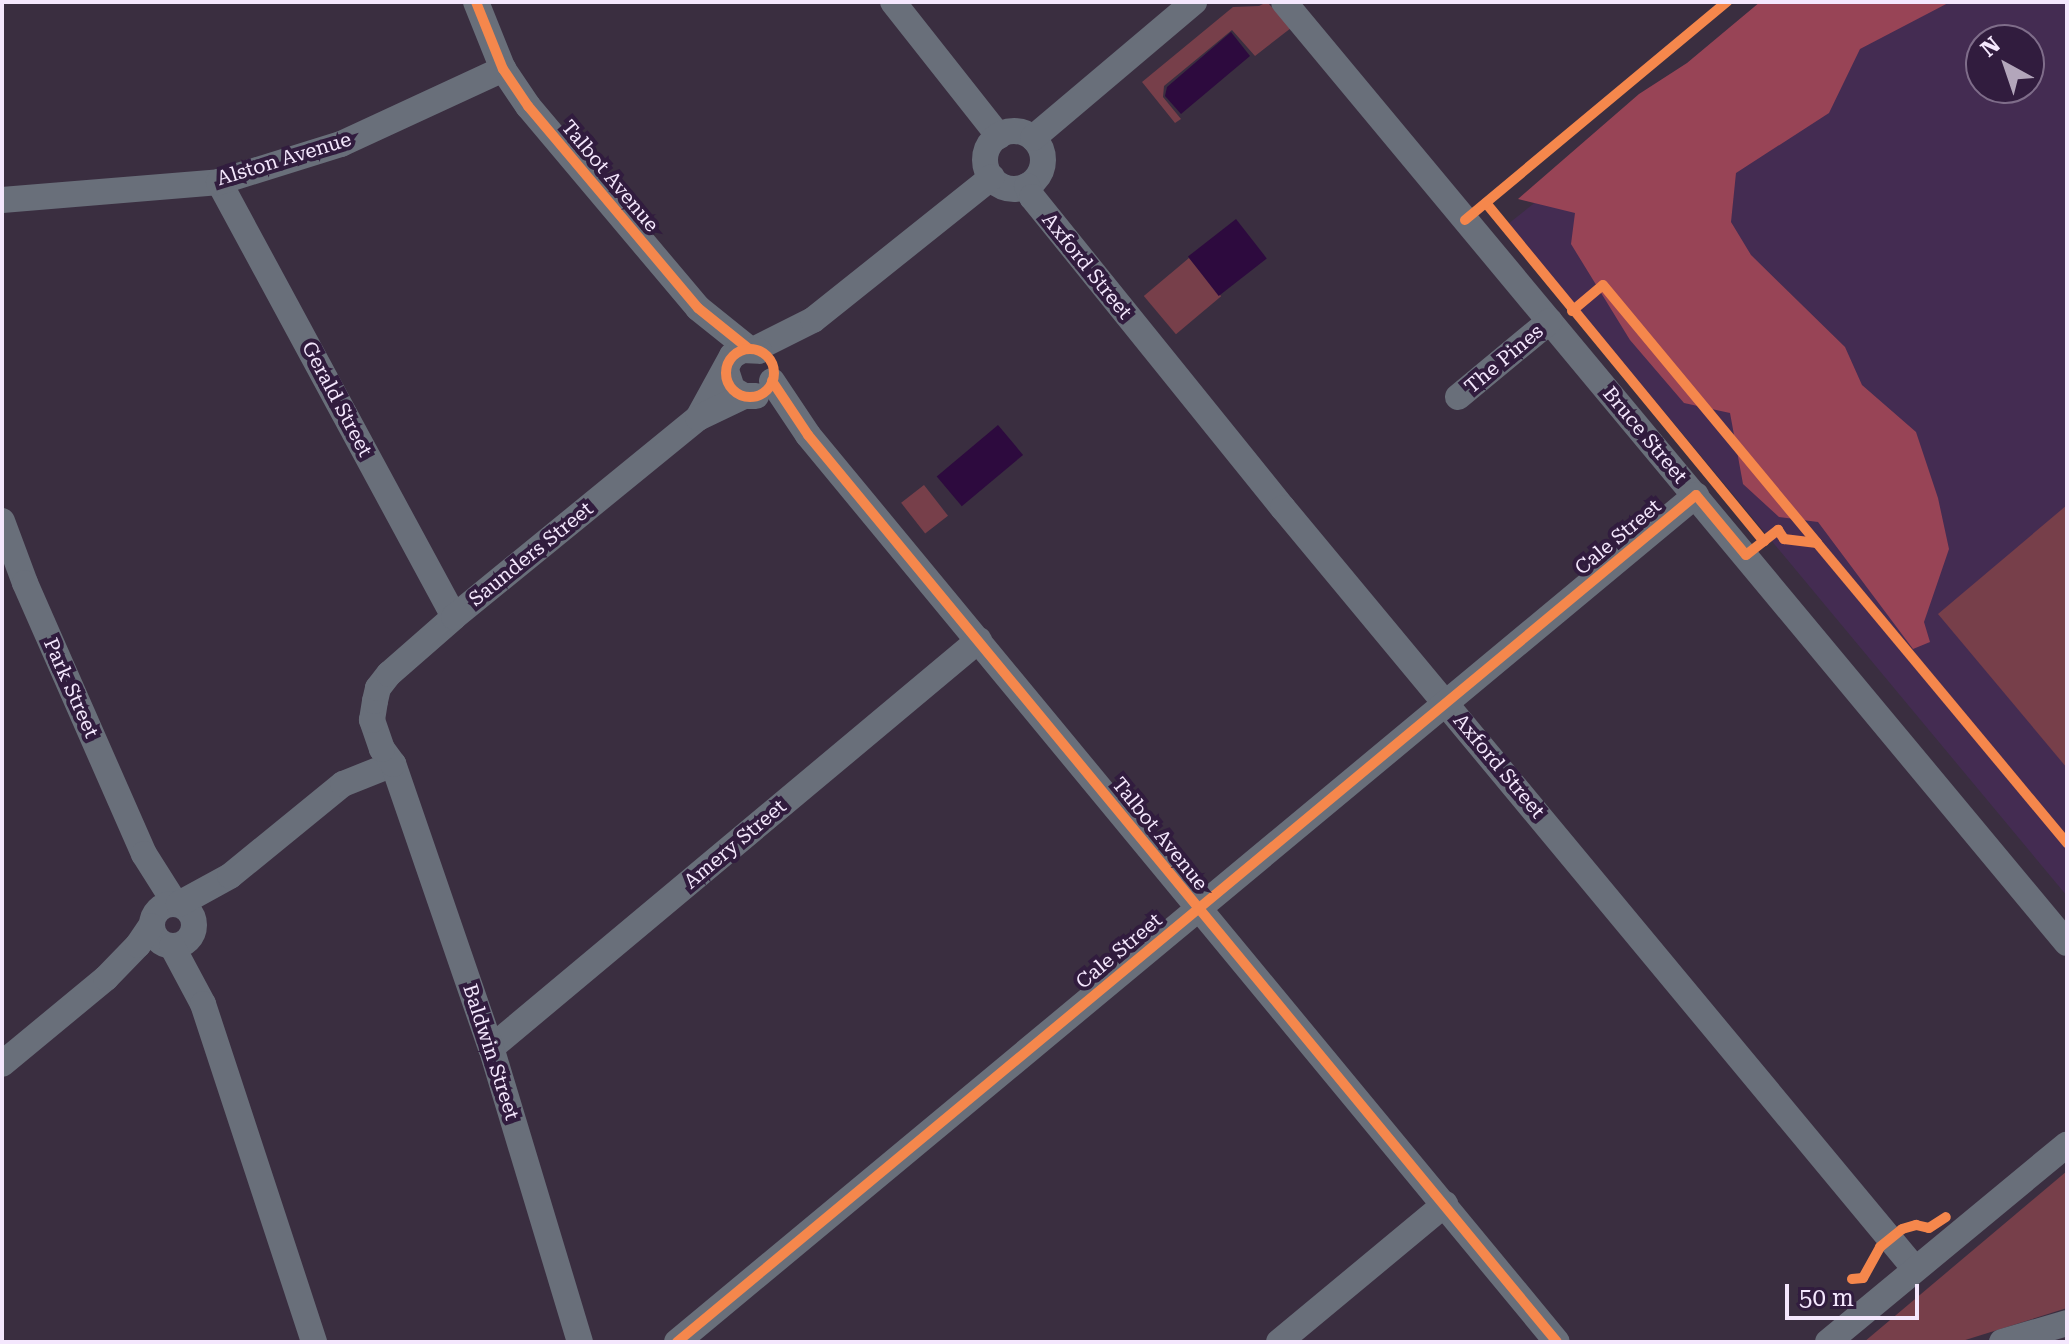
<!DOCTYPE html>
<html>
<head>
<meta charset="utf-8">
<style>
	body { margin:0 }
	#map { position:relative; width:2069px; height:1344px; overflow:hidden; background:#3a2e40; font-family:"Roboto Serif",serif }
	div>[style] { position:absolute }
	.built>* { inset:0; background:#442c52 }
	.green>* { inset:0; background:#773f4a; transform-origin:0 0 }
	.forest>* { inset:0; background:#984456 }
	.water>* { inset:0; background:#2d0a3e; transform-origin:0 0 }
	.minor>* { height:26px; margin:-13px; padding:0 13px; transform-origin:13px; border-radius:13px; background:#696f7a }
	.minor>.ring { margin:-13px; padding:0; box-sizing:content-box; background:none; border:26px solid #696f7a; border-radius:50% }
	.cycleway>* { height:10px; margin:-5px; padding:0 5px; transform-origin:5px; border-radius:5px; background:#f5874c }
	.cycleway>.ring { margin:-5px; padding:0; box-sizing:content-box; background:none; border:10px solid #f5874c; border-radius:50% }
	span { translate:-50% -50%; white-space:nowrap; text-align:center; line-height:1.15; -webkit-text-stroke:8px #311c3e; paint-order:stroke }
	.street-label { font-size:20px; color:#f4e7fd }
	.frame { position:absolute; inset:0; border:4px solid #f4e7fd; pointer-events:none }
	.north { position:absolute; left:1965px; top:24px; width:80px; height:80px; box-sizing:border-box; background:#311c3e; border:2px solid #7f6d8a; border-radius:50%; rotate:320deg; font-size:22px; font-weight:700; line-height:32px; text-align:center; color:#f4e7fd }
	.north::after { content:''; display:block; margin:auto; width:28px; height:36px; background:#b3a6bb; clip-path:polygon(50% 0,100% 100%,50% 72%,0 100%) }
	.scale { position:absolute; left:1785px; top:1284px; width:134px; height:36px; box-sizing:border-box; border:4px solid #f4e7fd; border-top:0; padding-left:10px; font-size:24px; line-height:28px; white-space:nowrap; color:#f4e7fd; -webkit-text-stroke:6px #311c3e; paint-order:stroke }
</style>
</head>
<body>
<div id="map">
	<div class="built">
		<i style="clip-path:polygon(evenodd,1786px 2px,2067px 2px,2067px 896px,1508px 224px,1786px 2px,1981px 40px,2029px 40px,2029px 88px,1981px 88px,1981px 40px)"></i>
	</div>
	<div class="green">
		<i style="clip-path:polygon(1267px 2px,1291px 28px,1255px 56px,1232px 30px,1164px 86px,1163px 97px,1181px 119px,1175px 123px,1142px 82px,1233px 7px,1259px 6px)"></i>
		<i style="left:1189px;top:258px;width:50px;height:59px;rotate:50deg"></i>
		<i style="left:924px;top:485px;width:39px;height:29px;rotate:52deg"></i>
		<i style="clip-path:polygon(2067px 505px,2067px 768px,1938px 614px)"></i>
		<i style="clip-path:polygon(2067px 1171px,2067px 1308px,1959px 1342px,1864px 1342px)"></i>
	</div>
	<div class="forest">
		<i style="clip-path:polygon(1760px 2px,1950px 2px,1860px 49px,1829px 113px,1736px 173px,1731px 222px,1751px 255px,1845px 347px,1862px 385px,1916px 432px,1938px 498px,1949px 549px,1924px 622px,1930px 642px,1913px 649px,1818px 522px,1779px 517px,1743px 484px,1730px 413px,1684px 403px,1630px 340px,1571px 244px,1575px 213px,1518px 199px,1639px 94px,1687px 63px)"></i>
	</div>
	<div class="water">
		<i style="clip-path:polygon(1231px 32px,1250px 56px,1181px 114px,1165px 96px,1167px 87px)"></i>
		<i style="left:1236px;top:219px;width:50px;height:61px;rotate:52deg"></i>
		<i style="left:998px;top:425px;width:39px;height:80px;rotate:50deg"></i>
	</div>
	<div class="minor">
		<i style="left:476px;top:2px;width:72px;rotate:68.1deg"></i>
		<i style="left:503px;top:69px;width:45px;rotate:56deg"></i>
		<i style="left:528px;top:106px;width:264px;rotate:49.9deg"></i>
		<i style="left:698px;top:308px;width:65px;rotate:38.8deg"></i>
		<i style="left:893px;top:2px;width:171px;rotate:51.7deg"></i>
		<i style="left:1284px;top:2px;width:1224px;rotate:50.24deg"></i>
		<i class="ring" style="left:985px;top:131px;width:32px;height:32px"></i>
		<i style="left:1033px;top:138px;width:211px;rotate:-40.2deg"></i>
		<i style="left:219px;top:182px;width:494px;rotate:61.6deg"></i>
		<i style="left:1027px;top:186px;width:12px;rotate:66deg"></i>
		<i style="left:1032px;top:197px;width:400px;rotate:51.1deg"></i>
		<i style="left:1283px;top:508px;width:989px;rotate:50.29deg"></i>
		<i style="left:2px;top:200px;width:218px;rotate:-4.7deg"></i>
		<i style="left:219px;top:182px;width:128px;rotate:-17.3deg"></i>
		<i style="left:341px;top:144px;width:179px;rotate:-24.8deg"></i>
		<i style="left:755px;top:349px;width:65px;rotate:-26.6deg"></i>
		<i style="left:813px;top:320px;width:229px;rotate:-38.6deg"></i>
		<i style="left:726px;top:370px;width:20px;rotate:72deg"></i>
		<i style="left:732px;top:389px;width:14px;rotate:30deg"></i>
		<i style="left:744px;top:396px;width:12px"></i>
		<i style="left:772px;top:381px;width:65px;rotate:56.3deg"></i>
		<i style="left:808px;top:435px;width:1176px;rotate:50.45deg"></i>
		<i style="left:1458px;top:397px;width:119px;rotate:-39.6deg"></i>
		<i style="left:698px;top:418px;width:71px;rotate:-61.3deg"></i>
		<i style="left:732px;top:356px;width:12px;rotate:-31deg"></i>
		<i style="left:742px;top:350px;width:17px;rotate:3deg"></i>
		<i style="left:2px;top:521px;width:66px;rotate:69.6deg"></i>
		<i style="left:25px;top:583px;width:296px;rotate:66.3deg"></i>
		<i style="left:144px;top:854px;width:58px;rotate:57.7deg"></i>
		<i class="ring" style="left:152px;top:904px;width:16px;height:16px"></i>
		<i style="left:179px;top:904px;width:58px;rotate:-28.8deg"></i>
		<i style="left:230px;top:876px;width:146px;rotate:-39.2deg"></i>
		<i style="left:343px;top:784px;width:54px;rotate:-21.8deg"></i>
		<i style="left:172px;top:946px;width:66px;rotate:61.9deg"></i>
		<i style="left:203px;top:1004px;width:356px;rotate:71.8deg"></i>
		<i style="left:491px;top:1048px;width:636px;rotate:-39.9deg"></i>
		<i style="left:2px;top:1064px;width:135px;rotate:-39.6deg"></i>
		<i style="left:106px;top:978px;width:46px;rotate:-45.9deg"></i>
		<i style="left:138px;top:945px;width:23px;rotate:-56deg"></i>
		<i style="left:580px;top:1342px;width:307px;rotate:-106.8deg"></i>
		<i style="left:491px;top:1048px;width:300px;rotate:-109deg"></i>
		<i style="left:393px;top:764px;width:19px;rotate:-126deg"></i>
		<i style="left:382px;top:749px;width:31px;rotate:-109deg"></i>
		<i style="left:372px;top:720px;width:19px;rotate:-81deg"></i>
		<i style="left:375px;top:701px;width:13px;rotate:-77deg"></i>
		<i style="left:378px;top:688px;width:18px;rotate:-52deg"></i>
		<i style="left:389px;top:674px;width:86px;rotate:-41.2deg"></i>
		<i style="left:454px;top:617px;width:315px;rotate:-39.2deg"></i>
		<i style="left:698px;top:418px;width:51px;rotate:-25.6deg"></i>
		<i style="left:677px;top:1342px;width:1325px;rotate:-39.73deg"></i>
		<i style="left:1279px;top:1342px;width:216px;rotate:-39.7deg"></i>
		<i style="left:1828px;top:1342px;width:310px;rotate:-39.6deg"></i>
		<i style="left:2002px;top:1342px;width:68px;rotate:-16.3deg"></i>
	</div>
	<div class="cycleway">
		<i style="left:476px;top:2px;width:72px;rotate:68.1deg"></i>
		<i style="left:503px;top:69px;width:45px;rotate:56deg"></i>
		<i style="left:528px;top:106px;width:264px;rotate:49.9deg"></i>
		<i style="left:698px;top:308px;width:65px;rotate:38.8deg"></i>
		<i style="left:1486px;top:203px;width:438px;rotate:50.6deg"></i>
		<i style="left:1465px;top:220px;width:341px;rotate:-39.8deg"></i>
		<i style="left:1572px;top:311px;width:40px;rotate:-40deg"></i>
		<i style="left:1603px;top:285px;width:335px;rotate:50.3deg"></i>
		<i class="ring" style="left:726px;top:349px;width:38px;height:38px"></i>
		<i style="left:772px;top:381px;width:65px;rotate:56.3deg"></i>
		<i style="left:808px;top:435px;width:1176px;rotate:50.45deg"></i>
		<i style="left:1852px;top:1279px;width:11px;rotate:-5deg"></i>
		<i style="left:1863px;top:1278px;width:35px;rotate:-61deg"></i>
		<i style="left:1880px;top:1247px;width:28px;rotate:-39deg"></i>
		<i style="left:1902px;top:1229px;width:15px;rotate:-16deg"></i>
		<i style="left:1916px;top:1225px;width:13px;rotate:13deg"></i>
		<i style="left:1929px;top:1228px;width:20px;rotate:-33deg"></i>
		<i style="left:677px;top:1342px;width:1325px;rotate:-39.73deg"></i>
		<i style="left:1696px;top:495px;width:78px;rotate:50.2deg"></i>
		<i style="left:1746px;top:555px;width:41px;rotate:-38deg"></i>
		<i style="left:1778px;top:530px;width:11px;rotate:56deg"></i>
		<i style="left:1784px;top:539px;width:33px;rotate:7deg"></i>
		<i style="left:1817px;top:543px;width:391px;rotate:50.2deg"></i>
	</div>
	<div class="street-label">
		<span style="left:284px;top:159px;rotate:-17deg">Alston Avenue</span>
		<span style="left:610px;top:176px;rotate:50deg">Talbot Avenue</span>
		<span style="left:1087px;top:266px;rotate:51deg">Axford Street</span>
		<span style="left:1504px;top:359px;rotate:-40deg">The Pines</span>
		<span style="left:337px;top:399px;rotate:62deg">Gerald Street</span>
		<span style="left:1645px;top:435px;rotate:50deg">Bruce Street</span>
		<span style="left:1618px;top:537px;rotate:-40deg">Cale Street</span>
		<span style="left:531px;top:554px;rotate:-39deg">Saunders Street</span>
		<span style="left:71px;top:688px;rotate:66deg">Park Street</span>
		<span style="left:1499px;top:766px;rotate:50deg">Axford Street</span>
		<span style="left:1160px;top:834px;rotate:51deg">Talbot Avenue</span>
		<span style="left:735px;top:844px;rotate:-40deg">Amery Street</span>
		<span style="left:1119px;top:951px;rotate:-40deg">Cale Street</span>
		<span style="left:491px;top:1052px;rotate:72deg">Baldwin Street</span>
	</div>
	<div class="frame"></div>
	<div class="north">N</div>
	<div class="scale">50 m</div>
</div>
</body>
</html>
